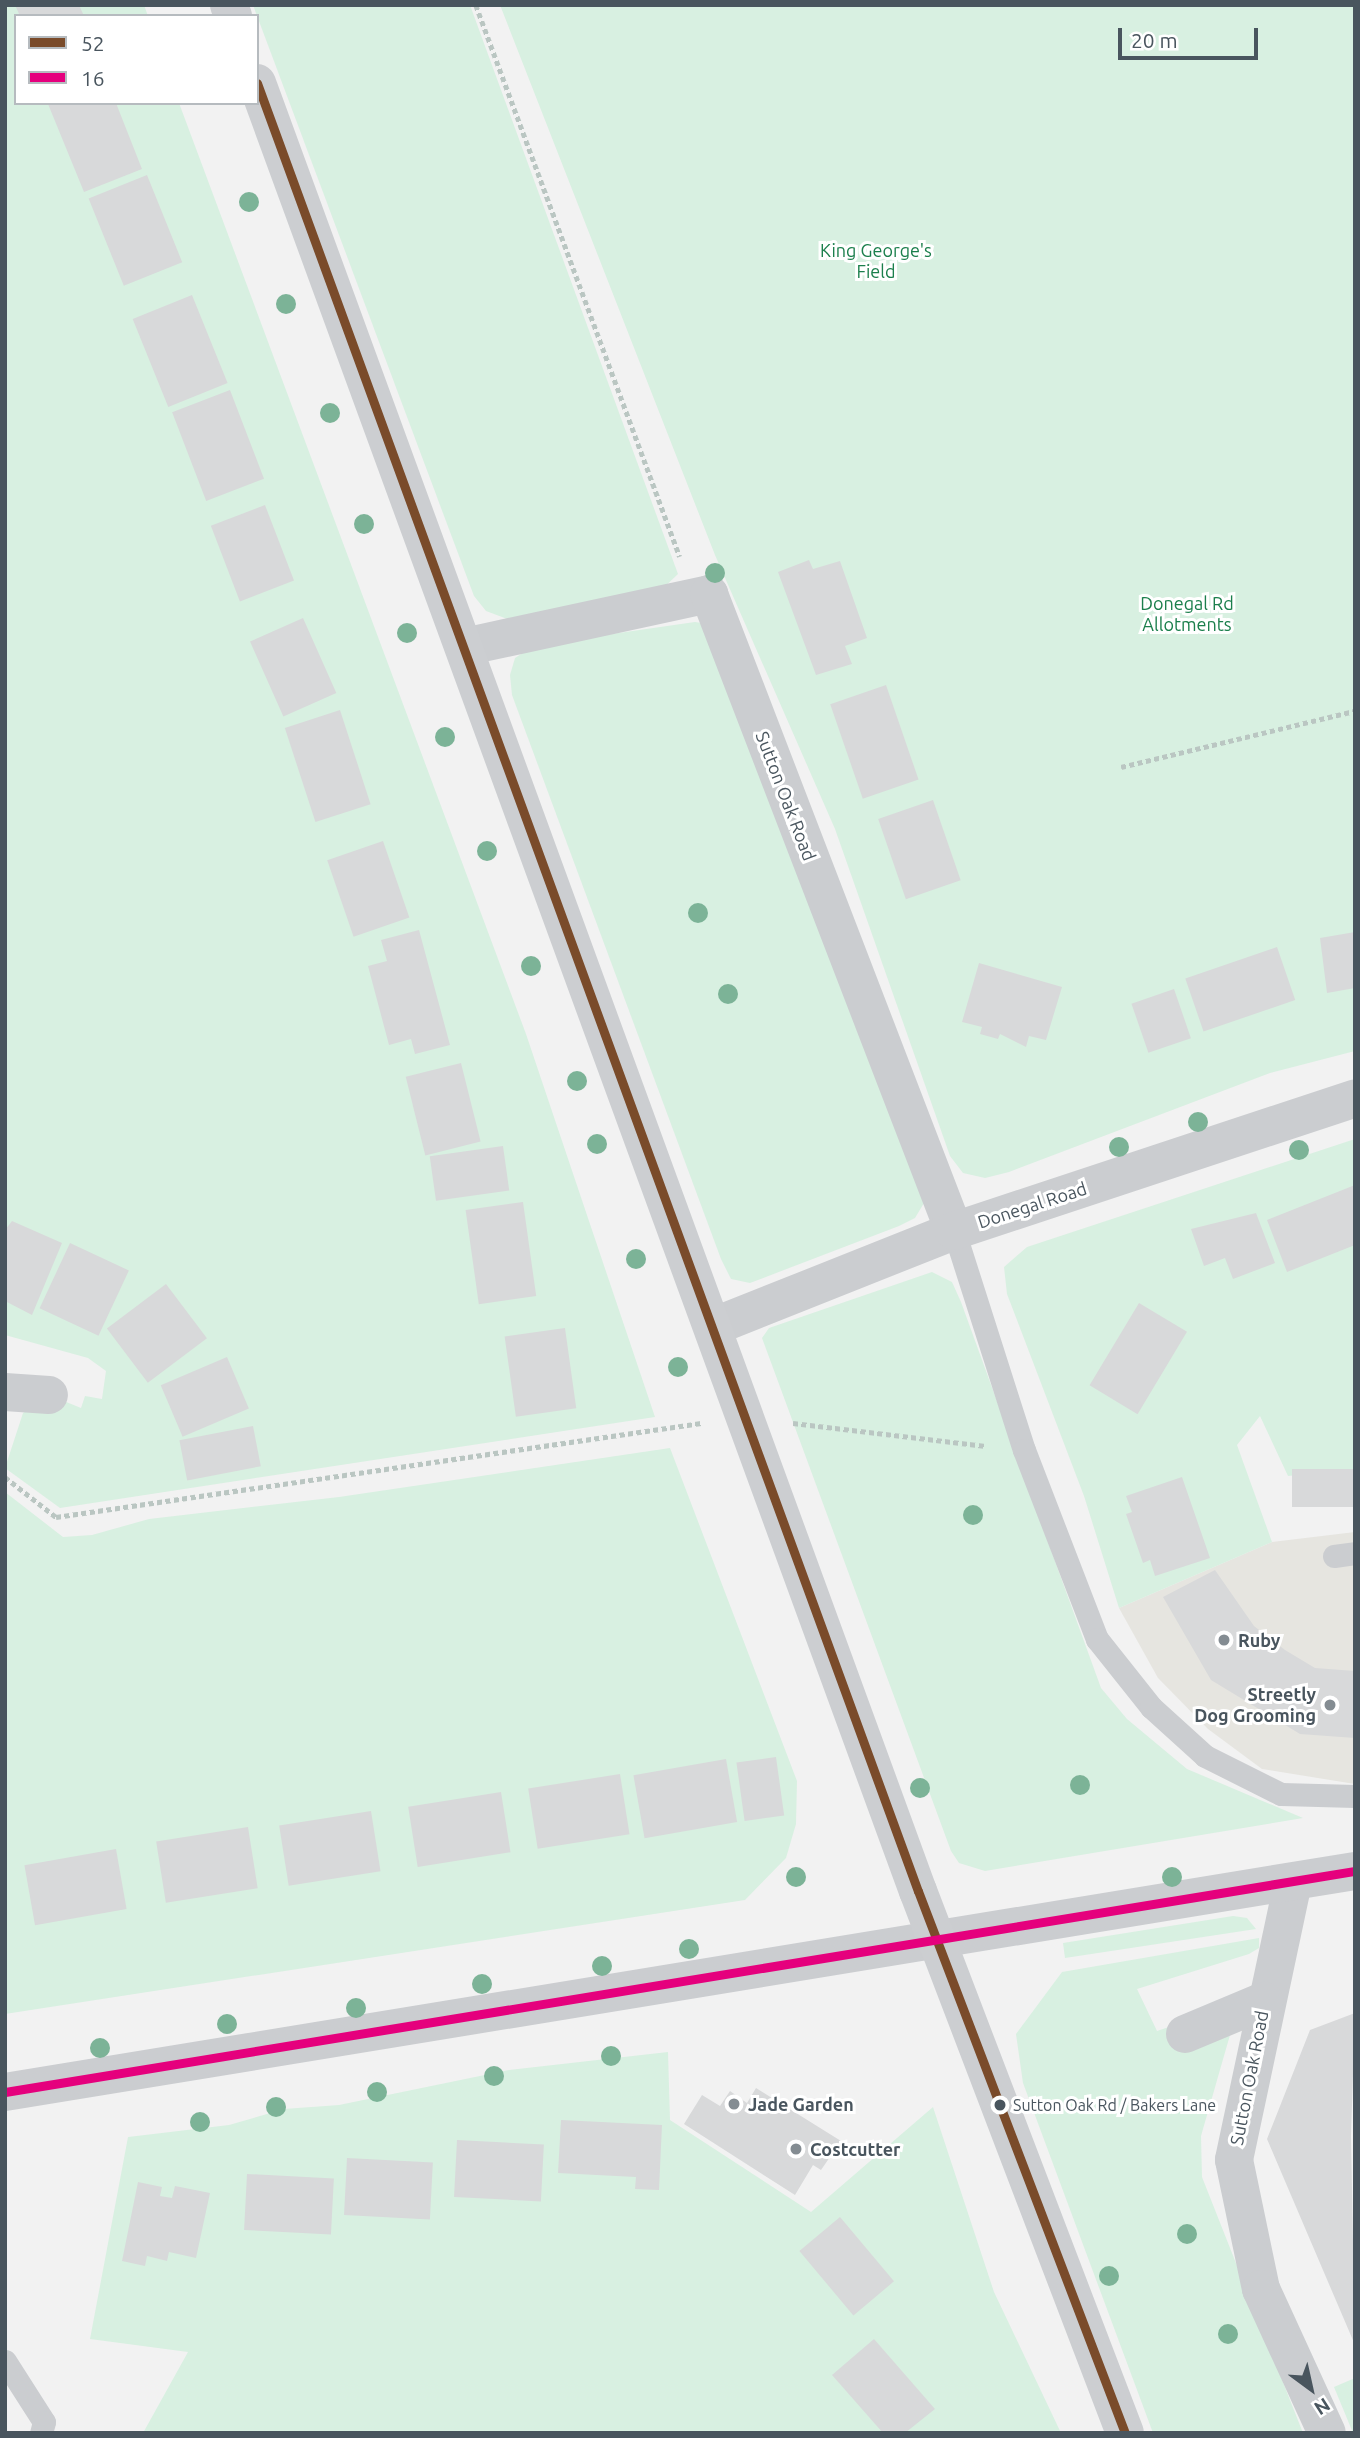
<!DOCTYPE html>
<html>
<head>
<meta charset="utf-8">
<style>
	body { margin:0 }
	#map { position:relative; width:1360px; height:2438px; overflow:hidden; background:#f2f2f2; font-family:Ubuntu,sans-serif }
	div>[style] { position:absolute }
	.commercial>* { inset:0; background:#e6e5e0 }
	.green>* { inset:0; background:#d8f0e1 }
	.building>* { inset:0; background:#d8d9da; transform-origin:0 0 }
	.path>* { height:4.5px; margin-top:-2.25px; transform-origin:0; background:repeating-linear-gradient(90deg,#bac6c2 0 5px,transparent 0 8.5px) }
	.service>* { height:23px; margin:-11.5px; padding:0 11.5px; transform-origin:11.5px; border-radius:11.5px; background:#cbcdd0 }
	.minor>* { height:38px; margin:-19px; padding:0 19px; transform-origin:19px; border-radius:19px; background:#cbcdd0 }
	.tertiary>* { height:38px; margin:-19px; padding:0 19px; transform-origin:19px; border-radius:19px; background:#cbcdd0 }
	.secondary>* { height:38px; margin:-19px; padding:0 19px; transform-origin:19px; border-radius:19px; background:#ccced1 }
	.bus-1>* { height:9px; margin:-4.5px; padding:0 4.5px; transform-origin:4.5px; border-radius:4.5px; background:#7a4b2a }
	.bus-2>* { height:9px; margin:-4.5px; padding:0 4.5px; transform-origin:4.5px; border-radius:4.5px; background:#e5007d }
	.trees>* { width:20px; height:20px; margin:-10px; border-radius:50%; background:#7cb397 }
	.dots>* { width:19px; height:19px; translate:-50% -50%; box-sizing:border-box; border:4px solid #fff; border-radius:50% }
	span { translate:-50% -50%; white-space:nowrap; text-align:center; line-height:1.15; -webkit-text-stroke:6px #fff; paint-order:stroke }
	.bus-label { font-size:16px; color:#49555e }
	.left { translate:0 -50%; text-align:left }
	.park-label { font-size:18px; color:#1b7f4c }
	.street-label { font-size:18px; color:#49555e }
	.poi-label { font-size:18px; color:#49555e; font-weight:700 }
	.right { translate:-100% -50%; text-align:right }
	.frame { position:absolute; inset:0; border:7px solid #49555e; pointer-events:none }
	.legend { position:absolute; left:14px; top:14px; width:245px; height:91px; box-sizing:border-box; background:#fff; border:2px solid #b6bbbf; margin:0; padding:9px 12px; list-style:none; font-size:21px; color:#49555e }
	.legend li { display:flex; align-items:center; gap:14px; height:35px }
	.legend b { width:35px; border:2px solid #b6bbbf }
	.north { position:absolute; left:1276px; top:2354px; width:70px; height:70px; -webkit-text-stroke:5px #fff; paint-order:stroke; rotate:147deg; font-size:19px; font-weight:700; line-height:28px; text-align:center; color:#49555e }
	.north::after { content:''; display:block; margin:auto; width:24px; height:32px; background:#49555e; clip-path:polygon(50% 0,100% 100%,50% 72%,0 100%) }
	.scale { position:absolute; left:1118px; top:28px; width:140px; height:32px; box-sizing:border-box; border:4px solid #49555e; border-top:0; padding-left:9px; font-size:21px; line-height:24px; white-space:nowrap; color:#49555e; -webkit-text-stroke:5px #fff; paint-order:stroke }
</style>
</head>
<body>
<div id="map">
	<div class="commercial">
		<i style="clip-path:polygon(1355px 1532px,1355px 1784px,1262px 1769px,1208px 1729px,1158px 1678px,1119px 1608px,1272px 1542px)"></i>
	</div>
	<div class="green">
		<i style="clip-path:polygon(5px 5px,144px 5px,148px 16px,16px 16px,16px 103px,179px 103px,526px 1034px,655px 1417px,60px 1508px,5px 1468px,23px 1413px,49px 1395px,81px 1408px,85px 1396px,102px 1399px,106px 1371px,88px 1358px,5px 1335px)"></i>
		<i style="clip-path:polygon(253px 5px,470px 5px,678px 574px,656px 595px,513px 621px,486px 611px,474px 596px)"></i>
		<i style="clip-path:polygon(500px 5px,1355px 5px,1355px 1051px,1270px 1073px,1009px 1172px,985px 1178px,963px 1173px,950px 1156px,835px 829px,715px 555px)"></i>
		<i style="clip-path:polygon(695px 622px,708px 624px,924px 1203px,915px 1218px,899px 1226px,750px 1283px,731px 1279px,721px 1259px,512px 695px,510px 675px,515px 658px,535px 645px)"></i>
		<i style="clip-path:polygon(1355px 1139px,1355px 1469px,1288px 1476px,1260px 1416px,1237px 1445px,1272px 1542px,1119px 1608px,1084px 1496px,1007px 1294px,1004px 1267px,1027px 1247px)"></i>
		<i style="clip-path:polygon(932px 1272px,952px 1282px,961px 1302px,1101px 1688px,1127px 1719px,1187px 1769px,1303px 1818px,985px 1871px,959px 1863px,951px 1851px,762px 1338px,769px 1328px)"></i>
		<i style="clip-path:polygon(670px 1448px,797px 1781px,796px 1824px,786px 1858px,745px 1900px,5px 2014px,5px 1492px,63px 1537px,92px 1535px,149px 1519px,339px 1497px)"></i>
		<i style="clip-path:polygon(1233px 1916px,1247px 1918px,1256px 1929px,1065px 1958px,1063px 1943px)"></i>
		<i style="clip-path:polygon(1259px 1938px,1259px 1948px,1249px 1954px,1137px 1989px,1157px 2031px,1201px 2016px,1230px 2035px,1201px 2136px,1202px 2177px,1303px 2433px,1153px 2433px,1023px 2083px,1016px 2034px,1062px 1972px)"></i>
		<i style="clip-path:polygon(668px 2052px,670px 2120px,811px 2212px,933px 2107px,994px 2292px,1061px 2433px,143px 2433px,188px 2352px,90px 2339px,128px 2137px,229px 2125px,284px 2109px,339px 2105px,509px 2070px)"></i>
		<i style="clip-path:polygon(1355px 2378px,1355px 2433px,1353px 2433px,1334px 2387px)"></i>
	</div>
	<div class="building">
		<i style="clip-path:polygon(15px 5px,79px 5px,84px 16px,20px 16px)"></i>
		<i style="clip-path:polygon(116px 103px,142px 169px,84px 192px,48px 104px)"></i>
		<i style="left:147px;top:175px;width:94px;height:63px;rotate:68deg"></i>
		<i style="left:192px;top:295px;width:95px;height:64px;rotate:68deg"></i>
		<i style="left:230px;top:390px;width:95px;height:62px;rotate:69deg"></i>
		<i style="left:265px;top:505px;width:81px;height:58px;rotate:69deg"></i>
		<i style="clip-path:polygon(809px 560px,813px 569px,840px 561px,867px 638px,845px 646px,852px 664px,816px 675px,778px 572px)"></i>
		<i style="left:303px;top:618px;width:82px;height:58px;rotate:66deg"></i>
		<i style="left:886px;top:685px;width:100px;height:59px;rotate:71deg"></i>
		<i style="left:340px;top:710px;width:99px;height:58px;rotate:72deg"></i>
		<i style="left:933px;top:800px;width:85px;height:58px;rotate:71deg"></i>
		<i style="left:383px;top:841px;width:81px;height:59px;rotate:71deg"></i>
		<i style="clip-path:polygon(419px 930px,450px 1045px,415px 1054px,411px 1039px,389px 1045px,368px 966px,387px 961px,381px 940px)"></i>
		<i style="clip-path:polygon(1355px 932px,1355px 988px,1327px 993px,1320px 938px)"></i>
		<i style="left:1277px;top:947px;width:56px;height:97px;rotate:71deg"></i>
		<i style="clip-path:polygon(979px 963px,1062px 987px,1046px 1040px,1029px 1036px,1026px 1047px,1000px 1034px,998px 1039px,980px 1034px,982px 1027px,962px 1022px)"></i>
		<i style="left:1174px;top:989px;width:52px;height:45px;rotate:71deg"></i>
		<i style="left:461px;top:1063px;width:81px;height:57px;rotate:76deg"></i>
		<i style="left:503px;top:1146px;width:45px;height:74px;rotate:82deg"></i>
		<i style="clip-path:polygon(1355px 1185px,1355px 1245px,1287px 1272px,1267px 1220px)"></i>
		<i style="left:523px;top:1202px;width:95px;height:58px;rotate:82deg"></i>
		<i style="clip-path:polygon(1256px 1213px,1275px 1263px,1233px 1279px,1225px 1258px,1204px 1266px,1191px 1229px)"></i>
		<i style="clip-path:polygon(12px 1221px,62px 1243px,32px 1315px,5px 1301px,5px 1230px)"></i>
		<i style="left:70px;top:1243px;width:65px;height:72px;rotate:25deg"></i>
		<i style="left:166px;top:1284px;width:68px;height:74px;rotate:53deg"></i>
		<i style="left:1139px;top:1303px;width:56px;height:96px;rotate:31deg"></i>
		<i style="left:565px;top:1328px;width:81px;height:61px;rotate:82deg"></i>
		<i style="left:227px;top:1357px;width:56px;height:72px;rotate:67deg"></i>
		<i style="left:253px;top:1426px;width:41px;height:75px;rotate:79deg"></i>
		<i style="left:1355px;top:1469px;width:38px;height:63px;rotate:90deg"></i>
		<i style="clip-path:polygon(1182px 1477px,1210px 1558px,1155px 1576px,1150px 1560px,1143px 1563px,1126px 1514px,1132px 1512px,1126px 1496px)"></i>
		<i style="clip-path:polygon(1215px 1570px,1254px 1626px,1285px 1650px,1315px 1668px,1355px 1671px,1355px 1738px,1300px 1734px,1211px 1680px,1163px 1597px)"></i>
		<i style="left:776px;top:1757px;width:59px;height:40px;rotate:82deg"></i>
		<i style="left:726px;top:1759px;width:64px;height:94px;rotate:80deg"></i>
		<i style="left:620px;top:1774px;width:61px;height:93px;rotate:81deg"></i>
		<i style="left:501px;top:1792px;width:61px;height:94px;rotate:81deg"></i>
		<i style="left:371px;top:1811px;width:61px;height:93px;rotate:81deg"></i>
		<i style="left:248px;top:1827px;width:62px;height:93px;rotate:81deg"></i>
		<i style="left:116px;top:1849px;width:61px;height:93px;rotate:80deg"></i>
		<i style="clip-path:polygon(1355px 2013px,1351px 2136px,1355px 2345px,1267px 2139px,1310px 2030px)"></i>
		<i style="clip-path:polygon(756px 2088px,841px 2141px,821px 2170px,813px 2165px,795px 2195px,684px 2124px,702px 2095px,720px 2106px,730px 2091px,747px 2103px)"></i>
		<i style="clip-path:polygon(561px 2120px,662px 2125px,659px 2190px,635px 2189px,636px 2177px,558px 2173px)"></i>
		<i style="left:457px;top:2140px;width:87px;height:57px;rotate:3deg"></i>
		<i style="left:347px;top:2158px;width:86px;height:57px;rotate:3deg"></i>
		<i style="left:247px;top:2174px;width:87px;height:56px;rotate:3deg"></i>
		<i style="clip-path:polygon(138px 2182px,162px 2187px,160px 2196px,172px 2198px,175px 2186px,210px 2193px,196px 2258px,169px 2252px,167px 2261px,147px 2256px,145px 2266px,122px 2261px)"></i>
		<i style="left:840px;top:2217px;width:84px;height:53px;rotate:50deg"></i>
		<i style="clip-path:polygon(874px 2339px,935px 2409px,905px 2433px,883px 2433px,832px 2375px)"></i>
	</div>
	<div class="path">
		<i style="left:476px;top:5px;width:588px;rotate:69.72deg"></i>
		<i style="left:1121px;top:767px;width:241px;rotate:-13.5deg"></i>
		<i style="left:793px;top:1423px;width:194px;rotate:6.8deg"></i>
		<i style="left:5px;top:1477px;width:65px;rotate:38.1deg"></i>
		<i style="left:56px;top:1517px;width:652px;rotate:-8.29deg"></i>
	</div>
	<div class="service">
		<i style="left:954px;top:1231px;width:230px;rotate:72.3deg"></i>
		<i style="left:1024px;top:1450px;width:203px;rotate:68.9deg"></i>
		<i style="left:1097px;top:1639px;width:87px;rotate:51.5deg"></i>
		<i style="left:1151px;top:1707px;width:73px;rotate:42.2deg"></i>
		<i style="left:1205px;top:1756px;width:85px;rotate:26.6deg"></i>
		<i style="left:1281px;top:1794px;width:74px;rotate:1.5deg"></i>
		<i style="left:1334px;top:1556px;width:21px;rotate:-8deg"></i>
		<i style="left:5px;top:2361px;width:72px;rotate:57.4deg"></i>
		<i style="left:44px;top:2422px;width:11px;rotate:105deg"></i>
	</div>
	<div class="minor">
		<i style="left:464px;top:647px;width:251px;rotate:-12.2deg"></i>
		<i style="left:709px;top:594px;width:682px;rotate:68.96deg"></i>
		<i style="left:715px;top:1326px;width:257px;rotate:-21.7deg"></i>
		<i style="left:954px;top:1231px;width:422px;rotate:-18.3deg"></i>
		<i style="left:5px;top:1392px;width:44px;rotate:3.9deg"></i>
		<i style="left:1293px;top:1882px;width:284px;rotate:102deg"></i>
		<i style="left:1234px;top:2160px;width:132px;rotate:78.2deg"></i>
		<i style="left:1261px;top:2289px;width:158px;rotate:65.4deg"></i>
		<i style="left:1185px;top:2034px;width:86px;rotate:-22.7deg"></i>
	</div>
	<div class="tertiary">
		<i style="left:5px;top:2092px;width:1368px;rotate:-9.3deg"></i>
	</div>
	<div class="secondary">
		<i style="left:229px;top:5px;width:12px;rotate:70deg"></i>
		<i style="left:257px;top:83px;width:1925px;rotate:69.92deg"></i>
		<i style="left:918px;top:1891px;width:580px;rotate:69.1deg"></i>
	</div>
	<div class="bus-1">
		<i style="left:257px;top:83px;width:1925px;rotate:69.92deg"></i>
		<i style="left:918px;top:1891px;width:580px;rotate:69.1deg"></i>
	</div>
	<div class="bus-2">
		<i style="left:5px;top:2092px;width:1368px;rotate:-9.3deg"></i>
	</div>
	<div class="trees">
		<i style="left:249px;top:202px"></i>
		<i style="left:286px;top:304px"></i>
		<i style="left:330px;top:413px"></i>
		<i style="left:364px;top:524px"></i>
		<i style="left:715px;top:573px"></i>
		<i style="left:407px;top:633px"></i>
		<i style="left:445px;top:737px"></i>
		<i style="left:487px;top:851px"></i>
		<i style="left:698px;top:913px"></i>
		<i style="left:531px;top:966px"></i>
		<i style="left:728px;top:994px"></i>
		<i style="left:577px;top:1081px"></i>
		<i style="left:1198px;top:1122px"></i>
		<i style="left:597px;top:1144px"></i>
		<i style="left:1119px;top:1147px"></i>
		<i style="left:1299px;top:1150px"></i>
		<i style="left:636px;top:1259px"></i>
		<i style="left:678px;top:1367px"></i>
		<i style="left:973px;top:1515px"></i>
		<i style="left:1080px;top:1785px"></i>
		<i style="left:920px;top:1788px"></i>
		<i style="left:796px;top:1877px"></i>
		<i style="left:1172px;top:1877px"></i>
		<i style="left:689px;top:1949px"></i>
		<i style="left:602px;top:1966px"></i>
		<i style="left:482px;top:1984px"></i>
		<i style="left:356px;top:2008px"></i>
		<i style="left:227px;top:2024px"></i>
		<i style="left:100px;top:2048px"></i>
		<i style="left:611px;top:2056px"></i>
		<i style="left:494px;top:2076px"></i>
		<i style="left:377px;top:2092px"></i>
		<i style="left:276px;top:2107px"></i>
		<i style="left:200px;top:2122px"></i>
		<i style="left:1187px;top:2234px"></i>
		<i style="left:1109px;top:2276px"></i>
		<i style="left:1228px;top:2334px"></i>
	</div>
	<div class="dots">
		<i style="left:1224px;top:1640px;background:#848c92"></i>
		<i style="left:1330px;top:1705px;background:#848c92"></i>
		<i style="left:734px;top:2104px;background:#848c92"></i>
		<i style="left:1000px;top:2105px;background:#49555e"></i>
		<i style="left:796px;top:2149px;background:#848c92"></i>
	</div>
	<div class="bus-label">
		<span class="left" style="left:1013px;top:2105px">Sutton Oak Rd / Bakers Lane</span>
	</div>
	<div class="park-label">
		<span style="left:876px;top:261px">King George's<br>Field</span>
		<span style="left:1187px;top:614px">Donegal Rd<br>Allotments</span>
	</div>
	<div class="street-label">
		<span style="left:786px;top:796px;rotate:69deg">Sutton Oak Road</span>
		<span style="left:1032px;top:1205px;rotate:-18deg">Donegal Road</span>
		<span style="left:1249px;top:2078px;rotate:-79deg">Sutton Oak Road</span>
	</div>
	<div class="poi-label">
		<span class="left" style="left:1238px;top:1640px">Ruby</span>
		<span class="right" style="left:1316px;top:1705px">Streetly<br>Dog Grooming</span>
		<span class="left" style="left:748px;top:2104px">Jade Garden</span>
		<span class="left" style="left:810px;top:2149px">Costcutter</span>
	</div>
	<div class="frame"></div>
	<ul class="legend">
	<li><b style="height:9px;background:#7a4b2a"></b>52</li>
	<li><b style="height:9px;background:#e5007d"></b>16</li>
	</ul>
	<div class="north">N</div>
	<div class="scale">20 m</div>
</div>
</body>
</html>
